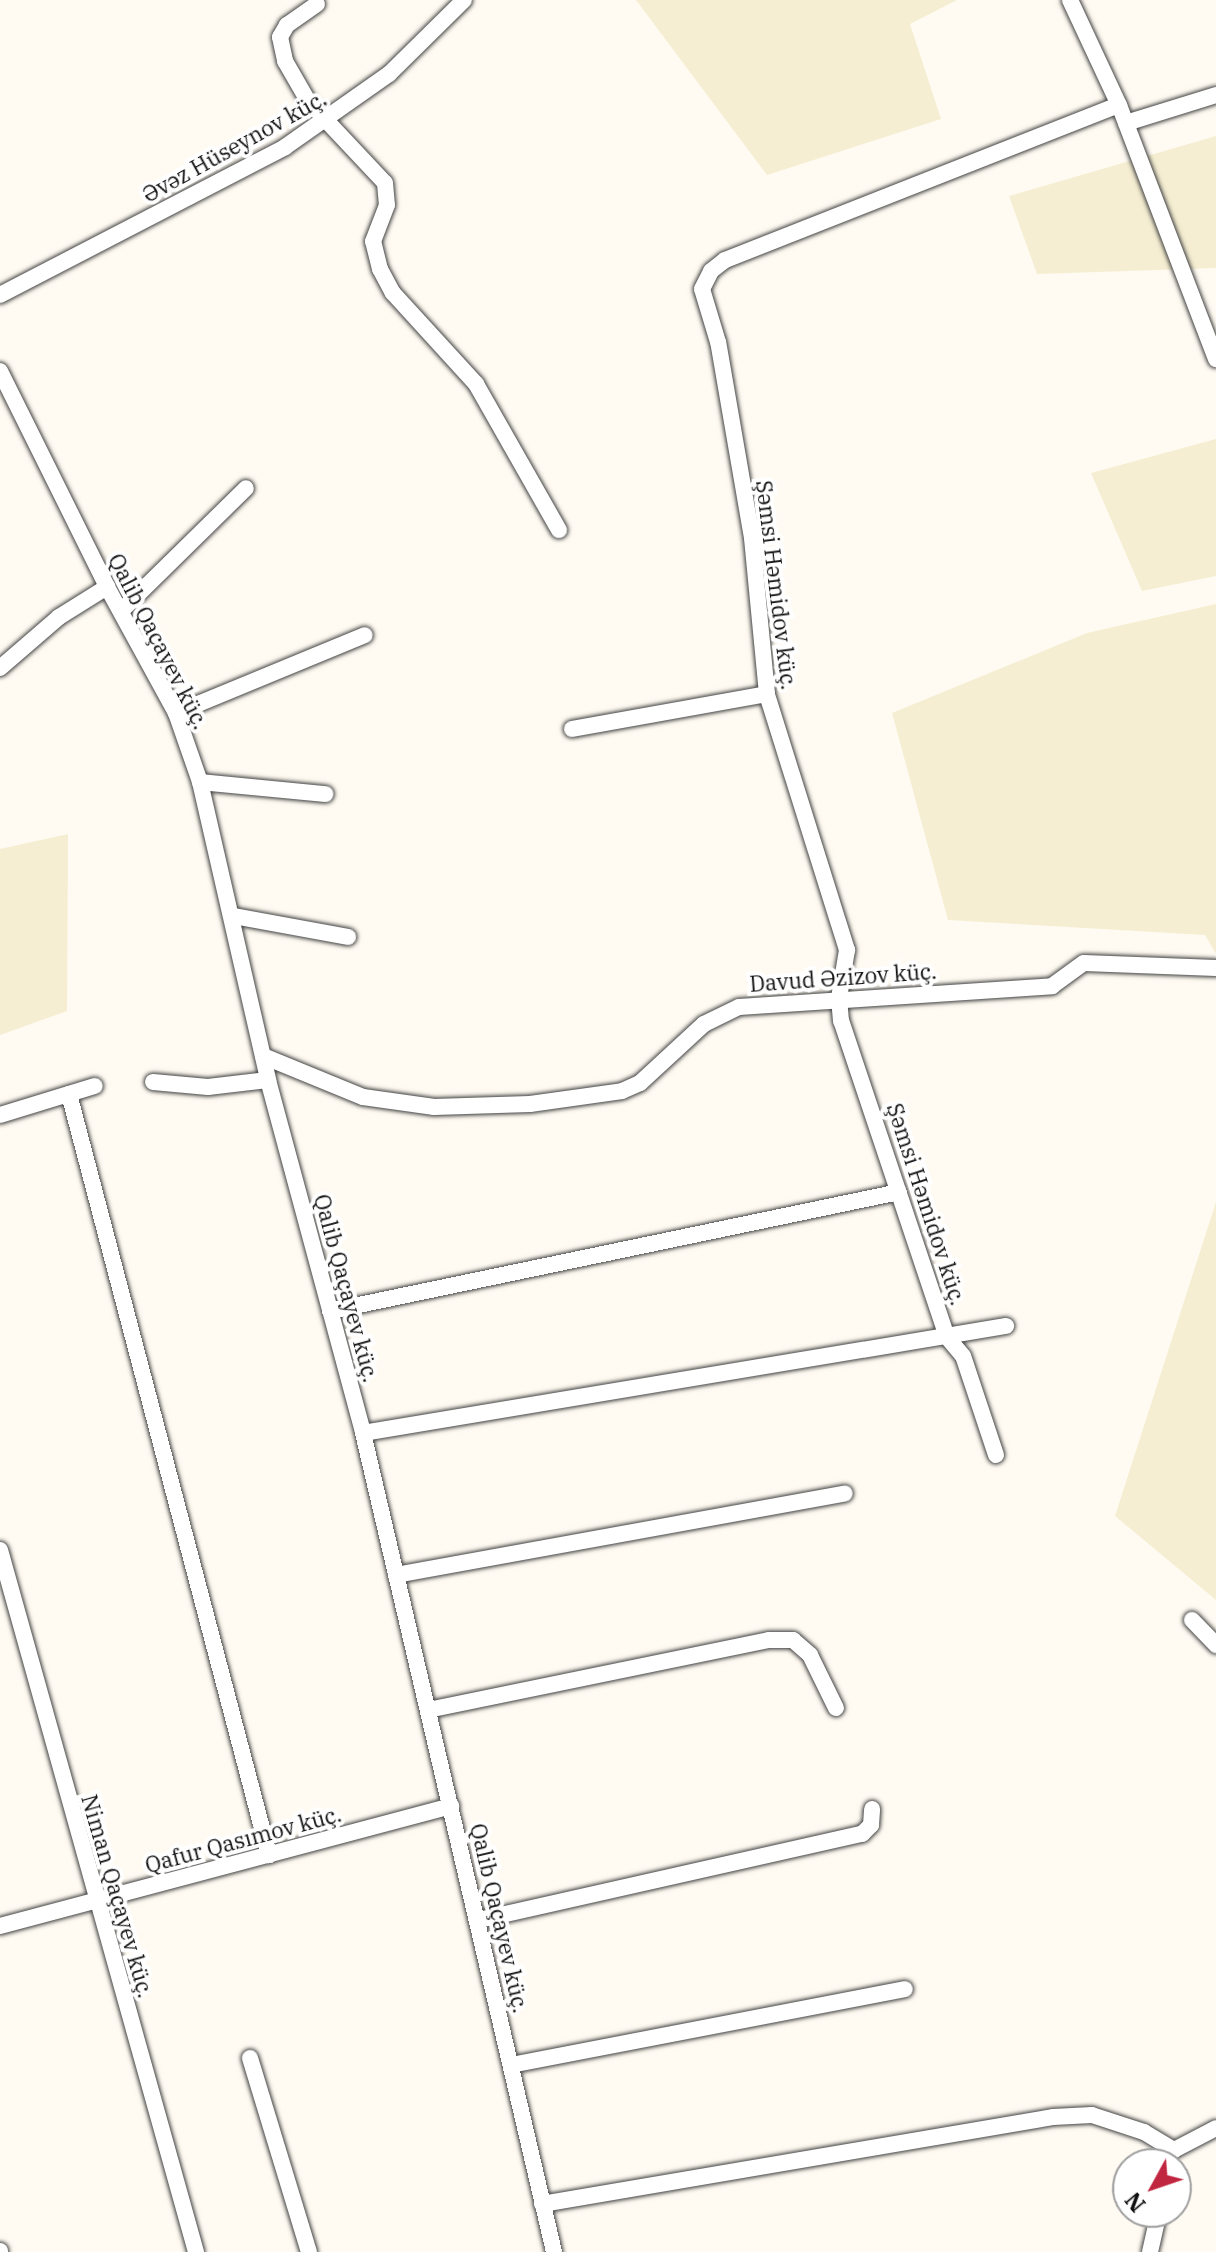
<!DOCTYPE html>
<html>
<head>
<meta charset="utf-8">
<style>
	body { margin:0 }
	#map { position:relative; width:1216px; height:2252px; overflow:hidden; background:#fffbf2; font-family:"IBM Plex Serif",serif }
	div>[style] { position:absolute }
	.farmland>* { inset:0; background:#f5eed2 }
	.roads { filter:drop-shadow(0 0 2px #434343) drop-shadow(0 0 2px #434343) }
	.street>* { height:16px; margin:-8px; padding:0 8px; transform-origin:8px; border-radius:8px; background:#fff }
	span { translate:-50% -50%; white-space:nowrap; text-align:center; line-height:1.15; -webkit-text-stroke:8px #fff; paint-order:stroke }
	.street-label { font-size:22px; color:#101010 }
	.north { position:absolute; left:1112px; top:2148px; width:80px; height:80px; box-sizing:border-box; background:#fff; border:2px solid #9f9f9f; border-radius:50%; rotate:230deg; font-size:22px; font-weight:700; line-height:32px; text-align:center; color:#101010 }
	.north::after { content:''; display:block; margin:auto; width:28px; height:36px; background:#c12640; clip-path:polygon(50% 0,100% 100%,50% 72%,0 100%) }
</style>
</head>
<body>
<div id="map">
	<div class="farmland">
		<i style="clip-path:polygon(636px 0,957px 0,910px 24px,941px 119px,767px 175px)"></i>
		<i style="clip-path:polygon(1216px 136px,1216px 268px,1037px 274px,1009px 196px)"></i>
		<i style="clip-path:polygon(1216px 439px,1216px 576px,1142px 591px,1091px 473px)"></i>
		<i style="clip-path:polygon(1216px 604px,1216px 954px,1205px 935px,948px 920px,892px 713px,1087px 633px)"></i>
		<i style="clip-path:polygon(68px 834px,67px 1011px,0 1035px,0 849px)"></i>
		<i style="clip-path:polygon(1216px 1202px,1216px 1600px,1115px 1516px)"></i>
	</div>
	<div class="roads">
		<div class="street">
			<i style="left:1070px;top:0;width:116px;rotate:65deg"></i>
			<i style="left:1119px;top:105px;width:272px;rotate:69.1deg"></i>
			<i style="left:317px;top:4px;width:37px;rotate:145deg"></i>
			<i style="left:287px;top:25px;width:14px;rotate:120deg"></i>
			<i style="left:280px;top:37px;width:25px;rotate:78deg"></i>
			<i style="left:285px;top:61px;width:46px;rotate:60.1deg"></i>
			<i style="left:308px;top:101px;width:112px;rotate:46.8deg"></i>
			<i style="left:385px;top:183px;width:22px;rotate:85deg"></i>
			<i style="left:387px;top:205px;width:39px;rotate:111deg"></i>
			<i style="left:373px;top:241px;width:29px;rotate:76deg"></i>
			<i style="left:380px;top:269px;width:27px;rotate:62deg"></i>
			<i style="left:393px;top:293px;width:123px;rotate:47.6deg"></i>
			<i style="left:476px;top:384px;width:168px;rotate:60.4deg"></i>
			<i style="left:1126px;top:123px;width:94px;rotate:-17.3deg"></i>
			<i style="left:0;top:295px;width:321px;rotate:-27.4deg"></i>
			<i style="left:285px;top:147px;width:127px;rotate:-35.1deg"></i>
			<i style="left:389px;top:74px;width:105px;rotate:-44.6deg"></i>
			<i style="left:0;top:371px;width:241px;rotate:63.6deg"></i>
			<i style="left:107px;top:587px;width:144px;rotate:61.3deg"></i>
			<i style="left:176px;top:713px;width:73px;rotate:70.8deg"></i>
			<i style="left:200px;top:782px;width:306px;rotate:77.1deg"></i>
			<i style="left:268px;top:1080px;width:366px;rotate:74.9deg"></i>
			<i style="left:363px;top:1433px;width:841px;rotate:76.87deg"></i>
			<i style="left:121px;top:611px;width:175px;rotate:-44.5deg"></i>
			<i style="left:0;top:668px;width:78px;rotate:-40.8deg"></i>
			<i style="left:59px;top:617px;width:57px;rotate:-32deg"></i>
			<i style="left:176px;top:713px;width:204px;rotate:-22.4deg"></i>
			<i style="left:572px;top:729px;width:198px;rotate:-10.2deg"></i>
			<i style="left:200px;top:782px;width:126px;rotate:5.5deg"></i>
			<i style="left:234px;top:916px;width:116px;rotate:10.4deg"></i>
			<i style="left:263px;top:1056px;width:108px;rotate:22.3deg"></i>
			<i style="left:363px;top:1097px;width:72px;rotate:8deg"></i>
			<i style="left:434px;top:1107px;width:96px;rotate:-1.8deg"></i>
			<i style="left:530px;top:1104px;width:93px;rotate:-8deg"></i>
			<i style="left:622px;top:1091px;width:20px;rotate:-24deg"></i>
			<i style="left:640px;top:1083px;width:87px;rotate:-42.7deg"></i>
			<i style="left:704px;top:1024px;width:39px;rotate:-26deg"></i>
			<i style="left:739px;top:1007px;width:314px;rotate:-3.8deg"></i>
			<i style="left:1052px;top:986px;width:39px;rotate:-36deg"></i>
			<i style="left:1084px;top:963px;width:132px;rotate:2.2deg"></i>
			<i style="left:153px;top:1082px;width:55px;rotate:5.2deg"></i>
			<i style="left:208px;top:1087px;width:60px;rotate:-6.7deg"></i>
			<i style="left:69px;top:1094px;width:787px;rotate:75.27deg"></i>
			<i style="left:0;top:1115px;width:99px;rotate:-17deg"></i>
			<i style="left:330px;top:1311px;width:581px;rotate:-11.81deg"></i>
			<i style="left:363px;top:1433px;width:652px;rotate:-9.45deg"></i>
			<i style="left:996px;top:1455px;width:104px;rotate:-108.4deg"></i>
			<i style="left:963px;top:1356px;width:25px;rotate:-130deg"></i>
			<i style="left:947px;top:1337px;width:333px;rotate:-108.5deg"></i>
			<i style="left:841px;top:1021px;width:23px;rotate:-95deg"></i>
			<i style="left:839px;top:998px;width:49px;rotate:-80.5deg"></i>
			<i style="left:847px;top:950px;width:268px;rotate:-107.4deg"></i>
			<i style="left:767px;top:694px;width:157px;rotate:-95.5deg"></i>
			<i style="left:752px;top:538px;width:199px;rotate:-99.8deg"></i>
			<i style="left:718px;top:342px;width:55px;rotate:-106.8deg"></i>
			<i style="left:702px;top:289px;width:20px;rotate:-63deg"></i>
			<i style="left:711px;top:271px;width:18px;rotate:-38deg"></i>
			<i style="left:725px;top:260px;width:423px;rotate:-21.5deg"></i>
			<i style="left:0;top:1550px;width:729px;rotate:74.4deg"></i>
			<i style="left:396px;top:1575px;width:456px;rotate:-10.3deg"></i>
			<i style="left:1192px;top:1620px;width:35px;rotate:46deg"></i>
			<i style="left:428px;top:1710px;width:348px;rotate:-11.6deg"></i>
			<i style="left:769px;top:1640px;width:24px"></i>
			<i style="left:793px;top:1640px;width:23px;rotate:41deg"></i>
			<i style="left:810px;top:1655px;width:59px;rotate:63.9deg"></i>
			<i style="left:479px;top:1920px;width:393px;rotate:-12.7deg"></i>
			<i style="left:862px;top:1834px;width:13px;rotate:-45deg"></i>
			<i style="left:871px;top:1825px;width:16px;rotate:-86deg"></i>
			<i style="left:0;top:1926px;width:467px;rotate:-14.9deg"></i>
			<i style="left:250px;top:2058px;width:203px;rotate:73.1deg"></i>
			<i style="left:511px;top:2065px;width:401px;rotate:-10.9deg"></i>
			<i style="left:542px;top:2204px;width:518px;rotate:-9.66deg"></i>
			<i style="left:1053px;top:2117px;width:39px;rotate:-3deg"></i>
			<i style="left:1092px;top:2115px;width:55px;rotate:18.1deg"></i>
			<i style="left:1144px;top:2132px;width:35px;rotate:31deg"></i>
			<i style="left:1174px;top:2150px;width:47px;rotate:-27.6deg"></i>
			<i style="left:0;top:2251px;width:1px;rotate:90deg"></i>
			<i style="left:1150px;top:2252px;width:41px;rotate:-77.3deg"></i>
		</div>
	</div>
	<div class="street-label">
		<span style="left:234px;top:146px;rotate:-29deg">Əvəz Hüseynov küç.</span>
		<span style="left:777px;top:585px;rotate:83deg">Şəmsi Həmidov küç.</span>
		<span style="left:159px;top:641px;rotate:63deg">Qalib Qaçayev küç.</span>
		<span style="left:843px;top:977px;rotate:-4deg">Davud Əzizov küç.</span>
		<span style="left:927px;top:1204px;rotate:72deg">Şəmsi Həmidov küç.</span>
		<span style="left:347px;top:1288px;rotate:75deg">Qalib Qaçayev küç.</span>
		<span style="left:243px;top:1839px;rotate:-15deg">Qafur Qasımov küç.</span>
		<span style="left:118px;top:1896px;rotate:74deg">Niman Qaçayev küç.</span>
		<span style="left:500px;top:1918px;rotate:77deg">Qalib Qaçayev küç.</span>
	</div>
	<div class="north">N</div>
</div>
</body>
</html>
